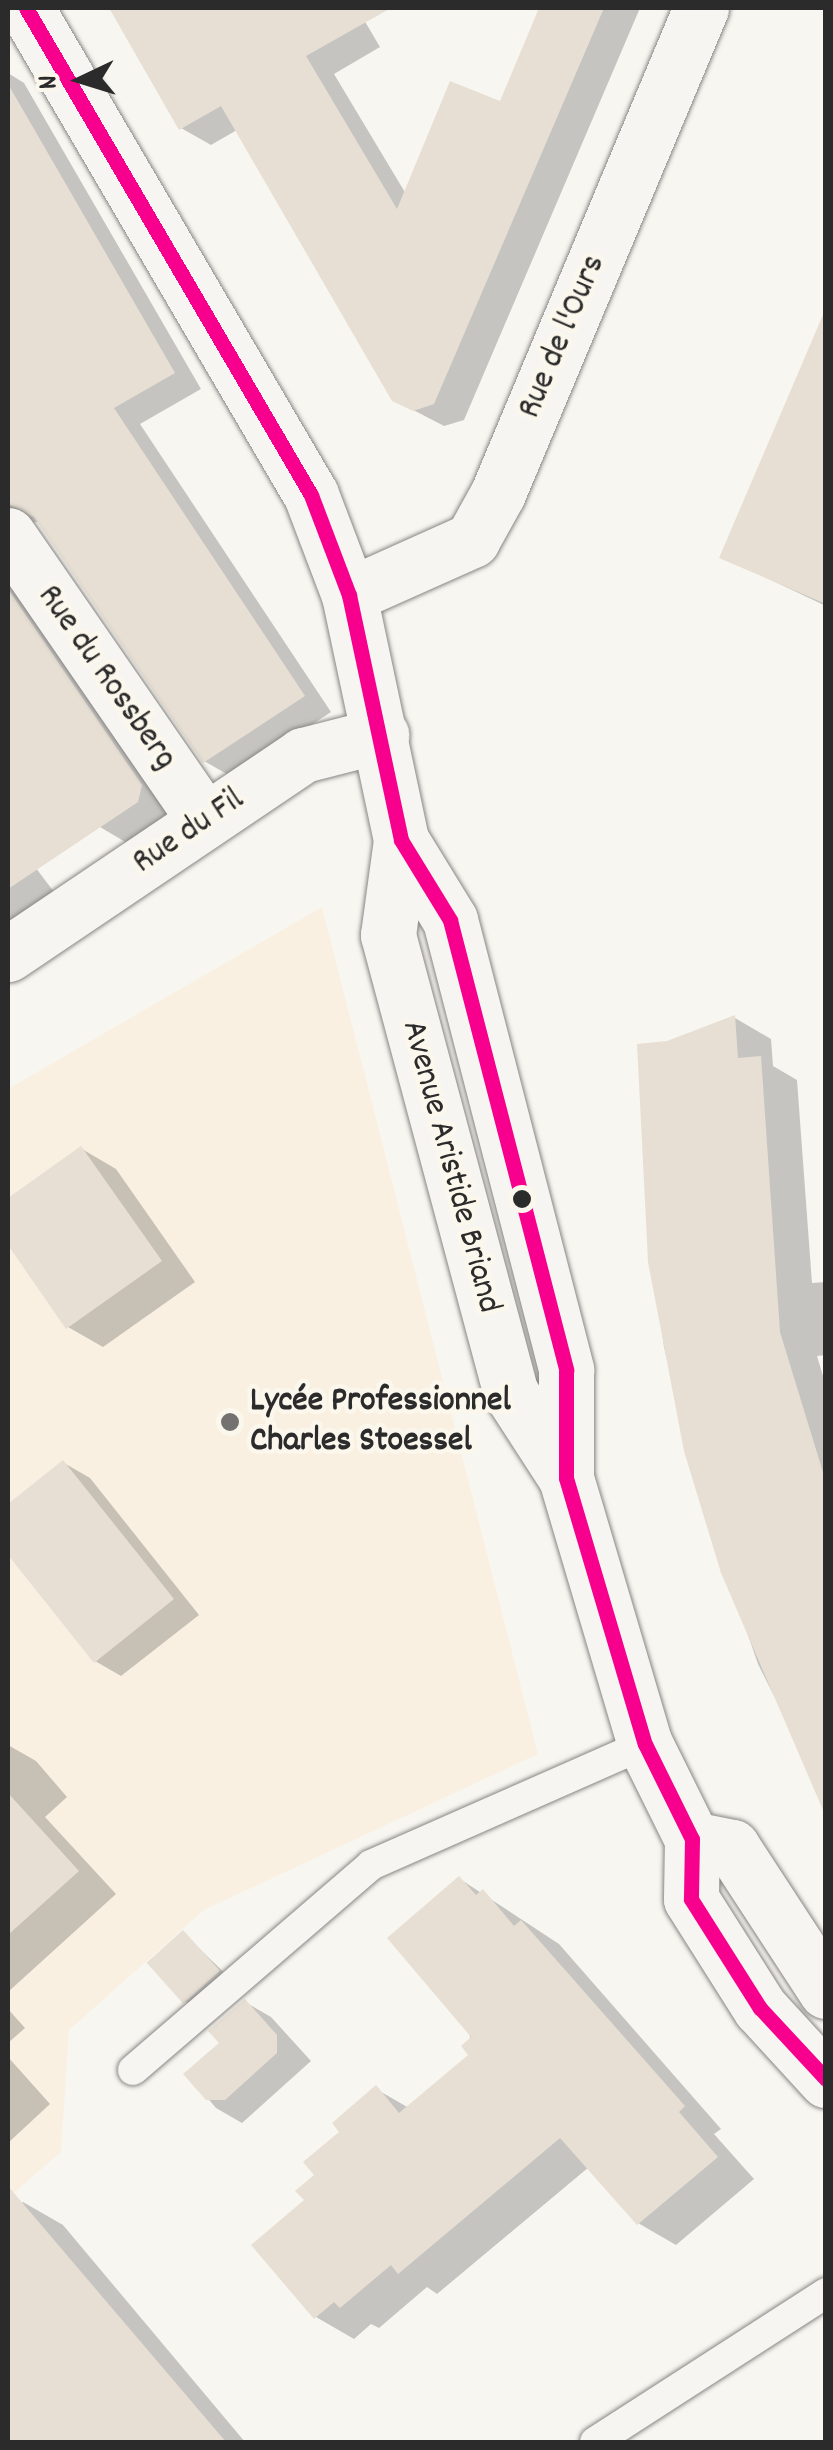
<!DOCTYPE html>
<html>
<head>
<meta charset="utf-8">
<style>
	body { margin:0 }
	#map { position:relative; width:833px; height:2450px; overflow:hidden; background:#f8f6f0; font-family:Dekko,sans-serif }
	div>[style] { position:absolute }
	.built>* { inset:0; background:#f9f0e2 }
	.shadow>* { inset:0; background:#0003 }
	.building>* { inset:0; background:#e7dfd4; transform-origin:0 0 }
	.roads { filter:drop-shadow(0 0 2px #878684) drop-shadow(0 0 2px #878684) }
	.lane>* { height:30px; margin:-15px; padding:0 15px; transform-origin:15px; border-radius:15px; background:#f6f5f1 }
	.street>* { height:55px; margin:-27.5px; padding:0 27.5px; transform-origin:27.5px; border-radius:27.5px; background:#f6f5f1 }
	.secondary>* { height:55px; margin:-27.5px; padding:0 27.5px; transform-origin:27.5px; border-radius:27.5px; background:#f6f5f1 }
	.bus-1>* { height:15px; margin:-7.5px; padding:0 7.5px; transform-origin:7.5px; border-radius:7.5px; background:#f6008d }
	.dots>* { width:28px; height:28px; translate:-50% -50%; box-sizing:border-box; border:5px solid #fbf7ec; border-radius:50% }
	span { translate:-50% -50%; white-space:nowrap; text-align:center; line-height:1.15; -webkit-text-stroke:9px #fbf7ec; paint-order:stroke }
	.street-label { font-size:35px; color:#2b2b2b }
	.poi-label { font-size:35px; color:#2b2b2b; font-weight:700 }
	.left { translate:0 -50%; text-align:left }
	.frame { position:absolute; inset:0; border:10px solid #2b2b2b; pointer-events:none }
	.north { position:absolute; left:30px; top:30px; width:100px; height:100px; -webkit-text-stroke:8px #fbf7ec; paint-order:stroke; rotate:266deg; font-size:28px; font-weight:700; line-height:40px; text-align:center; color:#2b2b2b }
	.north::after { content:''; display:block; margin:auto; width:35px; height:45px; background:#2b2b2b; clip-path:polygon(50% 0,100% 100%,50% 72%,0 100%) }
</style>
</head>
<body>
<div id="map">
	<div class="built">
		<i style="clip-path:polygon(322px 907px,538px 1754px,204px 1910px,69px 2030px,61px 2152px,8px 2198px,8px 1089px)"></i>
	</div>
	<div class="shadow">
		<i style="clip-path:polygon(111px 8px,357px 8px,380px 47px,334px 74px,406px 194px,502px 105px,543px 8px,640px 8px,464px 420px,444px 426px,394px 400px,237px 130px,211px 145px,181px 128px)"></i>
		<i style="clip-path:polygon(8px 73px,24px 83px,201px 389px,140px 424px,331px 712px,232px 777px,204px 761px,40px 522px,19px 523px,8px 537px,8px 409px,44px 385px,8px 322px)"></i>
		<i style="clip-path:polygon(826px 314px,826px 606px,722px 557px)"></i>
		<i style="clip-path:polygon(8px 552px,169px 802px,165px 817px,127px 843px,100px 827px,8px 698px)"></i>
		<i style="clip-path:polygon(8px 831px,54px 892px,8px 922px)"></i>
		<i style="clip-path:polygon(735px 1018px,771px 1039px,773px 1066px,797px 1080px,812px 1283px,826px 1282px,826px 1355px,817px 1356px,826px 1386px,826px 1799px,758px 1664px,699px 1493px,664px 1347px,647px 1221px,668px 1043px)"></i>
		<i style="clip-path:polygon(82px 1149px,116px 1169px,195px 1282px,103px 1347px,68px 1327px,8px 1241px,8px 1201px)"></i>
		<i style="clip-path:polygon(64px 1463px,90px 1478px,199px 1615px,121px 1676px,95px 1661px,8px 1551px,8px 1508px)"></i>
		<i style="clip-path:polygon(8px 1745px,36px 1761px,67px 1797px,45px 1817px,116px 1894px,8px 1992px)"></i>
		<i style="clip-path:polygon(460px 1879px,559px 1944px,721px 2129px,714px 2134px,754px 2179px,676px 2245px,638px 2223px,589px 2167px,437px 2294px,427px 2287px,379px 2328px,371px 2324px,354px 2339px,316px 2317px,308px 2201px,343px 2132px,376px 2089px,409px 2108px,471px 2055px)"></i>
		<i style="clip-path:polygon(184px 1934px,232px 1980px,198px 2009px,184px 2001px)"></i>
		<i style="clip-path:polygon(245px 2002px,271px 2017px,311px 2061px,242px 2123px,216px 2108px,187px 2074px,222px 2043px)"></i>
		<i style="clip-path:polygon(8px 2009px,25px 2028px,8px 2043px)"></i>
		<i style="clip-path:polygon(8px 2057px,50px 2104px,8px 2143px)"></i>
		<i style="clip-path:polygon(23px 2202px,63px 2225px,245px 2442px,8px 2442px,8px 2216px)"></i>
	</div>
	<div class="building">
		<i style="clip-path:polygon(109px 8px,391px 8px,306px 56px,397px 209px,450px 81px,500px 101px,539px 8px,604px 8px,434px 404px,413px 411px,392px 401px,221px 106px,179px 130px)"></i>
		<i style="clip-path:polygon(8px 84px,175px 373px,114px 408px,305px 696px,203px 763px,34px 517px,8px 504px)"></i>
		<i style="clip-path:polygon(825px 310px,826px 310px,826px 604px,719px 558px)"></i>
		<i style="clip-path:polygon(8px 589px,142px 785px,138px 802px,8px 889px)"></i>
		<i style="clip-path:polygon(735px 1015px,738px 1058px,761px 1056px,780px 1332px,826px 1482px,826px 1817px,721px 1573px,684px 1451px,648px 1262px,637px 1044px,667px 1041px)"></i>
		<i style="clip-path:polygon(81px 1146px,162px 1261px,66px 1329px,8px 1245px,8px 1198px)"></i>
		<i style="clip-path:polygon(63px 1460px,174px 1599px,94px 1663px,8px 1555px,8px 1504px)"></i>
		<i style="clip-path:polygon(8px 1793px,79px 1871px,8px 1935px)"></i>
		<i style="clip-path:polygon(459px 1876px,476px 1895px,483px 1889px,514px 1926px,521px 1920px,685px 2106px,679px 2112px,718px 2157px,637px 2225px,560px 2138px,398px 2274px,391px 2265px,340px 2308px,334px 2302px,314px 2319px,251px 2245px,304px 2200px,295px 2191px,314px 2175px,303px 2162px,339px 2132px,332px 2123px,376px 2085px,399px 2113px,468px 2055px,461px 2046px,471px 2037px,387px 1938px)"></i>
		<i style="left:183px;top:1930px;width:55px;height:49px;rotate:48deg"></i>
		<i style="clip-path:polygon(245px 1999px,277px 2035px,277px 2053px,225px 2100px,206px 2100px,183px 2074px,219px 2043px,208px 2031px)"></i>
		<i style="clip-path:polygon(8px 2186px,226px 2442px,8px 2442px)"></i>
	</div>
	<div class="roads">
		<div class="lane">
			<i style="left:133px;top:2070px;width:314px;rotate:-40.7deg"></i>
			<i style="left:371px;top:1865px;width:300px;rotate:-23.8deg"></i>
			<i style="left:595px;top:2442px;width:275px;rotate:-32.8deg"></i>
		</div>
		<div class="street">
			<i style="left:8px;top:535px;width:347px;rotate:55.4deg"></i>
			<i style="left:349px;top:595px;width:135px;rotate:-24.1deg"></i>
			<i style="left:472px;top:540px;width:54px;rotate:-61deg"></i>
			<i style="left:498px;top:493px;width:526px;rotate:-67.29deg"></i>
			<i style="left:8px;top:954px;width:356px;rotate:-34deg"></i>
			<i style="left:303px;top:755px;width:81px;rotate:-14.4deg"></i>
		</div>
		<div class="secondary">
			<i style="left:26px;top:8px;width:564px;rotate:59.66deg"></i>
			<i style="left:311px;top:495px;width:107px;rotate:69.2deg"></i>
			<i style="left:349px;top:595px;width:250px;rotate:78deg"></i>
			<i style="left:401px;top:840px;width:96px;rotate:97.8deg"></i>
			<i style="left:388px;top:935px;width:474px;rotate:75deg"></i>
			<i style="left:511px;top:1393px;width:101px;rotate:57.1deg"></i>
			<i style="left:401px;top:840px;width:94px;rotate:58.5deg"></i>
			<i style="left:450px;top:920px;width:465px;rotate:75.5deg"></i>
			<i style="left:566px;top:1370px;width:108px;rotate:90deg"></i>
			<i style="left:566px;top:1478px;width:277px;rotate:73.5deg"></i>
			<i style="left:645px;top:1744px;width:106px;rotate:63.7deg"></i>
			<i style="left:692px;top:1839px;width:60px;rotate:91deg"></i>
			<i style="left:691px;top:1899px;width:129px;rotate:57.7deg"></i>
			<i style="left:760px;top:2008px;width:98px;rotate:47.5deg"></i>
			<i style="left:692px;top:1839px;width:41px;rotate:11.3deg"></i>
			<i style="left:732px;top:1847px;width:172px;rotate:56.9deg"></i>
		</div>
	</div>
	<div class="bus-1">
		<i style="left:26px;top:8px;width:564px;rotate:59.66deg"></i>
		<i style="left:311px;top:495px;width:107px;rotate:69.2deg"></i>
		<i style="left:349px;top:595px;width:250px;rotate:78deg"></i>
		<i style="left:401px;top:840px;width:94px;rotate:58.5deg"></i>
		<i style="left:450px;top:920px;width:465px;rotate:75.5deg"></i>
		<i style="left:566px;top:1370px;width:108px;rotate:90deg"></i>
		<i style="left:566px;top:1478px;width:277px;rotate:73.5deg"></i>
		<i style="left:645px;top:1744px;width:106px;rotate:63.7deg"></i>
		<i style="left:692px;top:1839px;width:60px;rotate:91deg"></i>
		<i style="left:691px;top:1899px;width:129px;rotate:57.7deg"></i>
		<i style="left:760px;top:2008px;width:97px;rotate:47.1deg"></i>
	</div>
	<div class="dots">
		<i style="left:522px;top:1199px;background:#2b2b2b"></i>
		<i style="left:230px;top:1422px;background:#737270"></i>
	</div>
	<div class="street-label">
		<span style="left:563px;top:337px;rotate:-67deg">Rue de l'Ours</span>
		<span style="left:106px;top:678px;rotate:55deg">Rue du Rossberg</span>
		<span style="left:189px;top:832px;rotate:-34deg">Rue du Fil</span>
		<span style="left:450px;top:1167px;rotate:75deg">Avenue Aristide Briand</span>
	</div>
	<div class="poi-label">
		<span class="left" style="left:250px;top:1422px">Lycée Professionnel<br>Charles Stoessel</span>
	</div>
	<div class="frame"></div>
	<div class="north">N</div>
</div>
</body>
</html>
